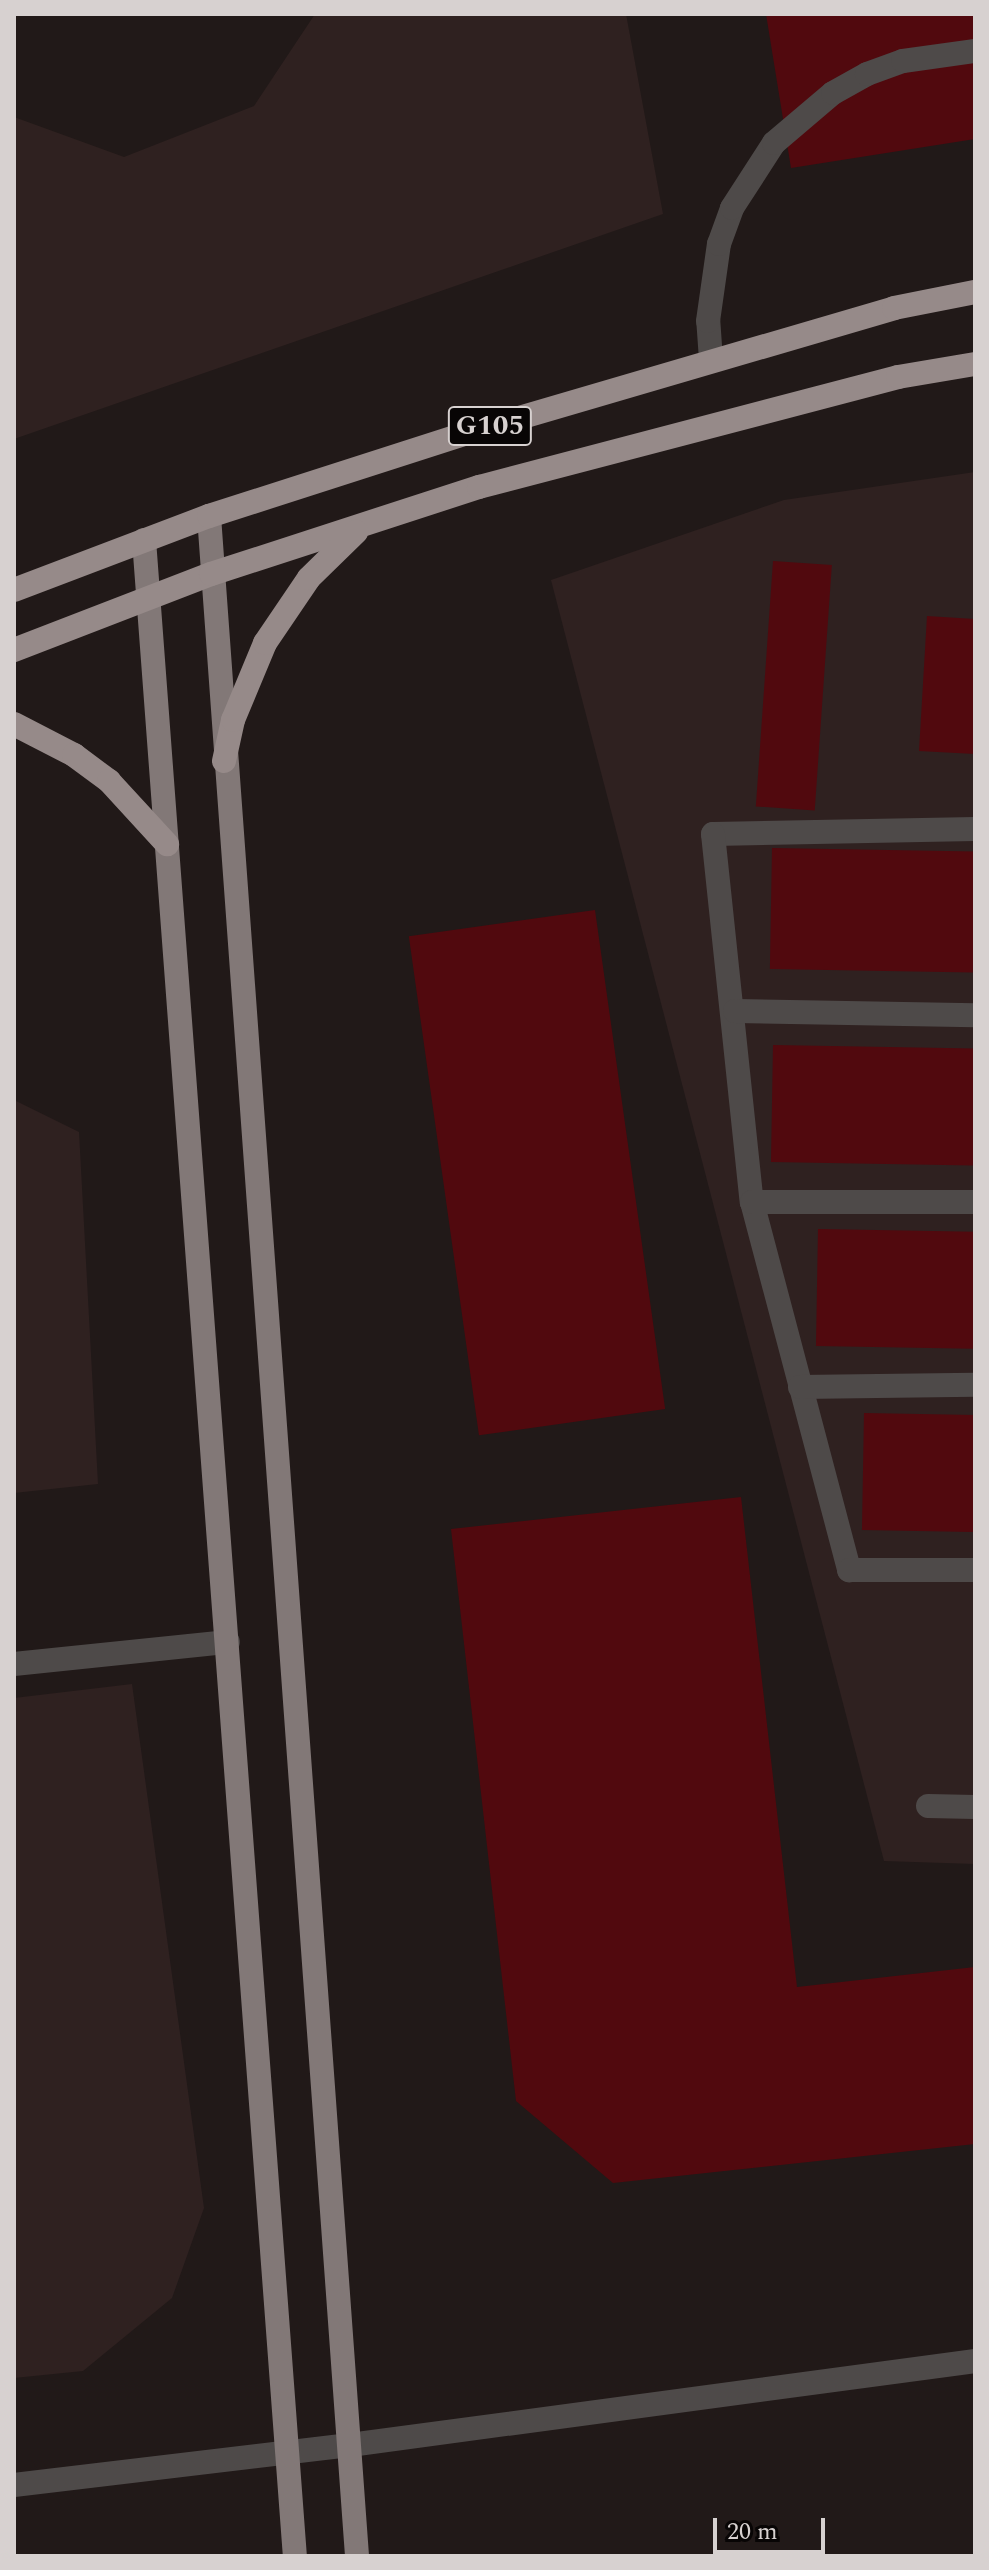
<!DOCTYPE html>
<html>
<head>
<meta charset="utf-8">
<style>
	body { margin:0 }
	#map { position:relative; width:989px; height:2570px; overflow:hidden; background:#211918; font-family:Spectral,serif }
	div>[style] { position:absolute }
	.built>* { inset:0; background:#2f2120 }
	.building>* { inset:0; background:#51090e; transform-origin:0 0 }
	.minor>* { height:24px; margin:-12px; padding:0 12px; transform-origin:12px; border-radius:12px; background:#4e4a49 }
	.major>* { height:24px; margin:-12px; padding:0 12px; transform-origin:12px; border-radius:12px; background:#827877 }
	.highway>* { height:24px; margin:-12px; padding:0 12px; transform-origin:12px; border-radius:12px; background:#968a89 }
	span { translate:-50% -50%; white-space:nowrap; text-align:center; line-height:1.15; -webkit-text-stroke:6px #080505; paint-order:stroke }
	.shield-label span { padding:2px 6px; background:#080505; border:2px solid; border-radius:6px; -webkit-text-stroke-width:0 }
	.shield-label { font-size:28px; color:#d7d1d0; font-weight:700 }
	.frame { position:absolute; inset:0; border:16px solid #d7d1d0; pointer-events:none }
	.scale { position:absolute; left:713px; top:2518px; width:112px; height:36px; box-sizing:border-box; border:4px solid #d7d1d0; border-top:0; padding-left:10px; font-size:24px; line-height:28px; white-space:nowrap; color:#d7d1d0; -webkit-text-stroke:6px #080505; paint-order:stroke }
</style>
</head>
<body>
<div id="map">
	<div class="built">
		<i style="clip-path:polygon(315px 14px,626px 14px,663px 214px,14px 439px,14px 117px,124px 157px,254px 106px)"></i>
		<i style="clip-path:polygon(975px 472px,975px 1864px,884px 1861px,551px 580px,784px 500px)"></i>
		<i style="clip-path:polygon(14px 1100px,79px 1132px,98px 1484px,14px 1493px)"></i>
		<i style="clip-path:polygon(132px 1684px,204px 2208px,172px 2298px,83px 2371px,14px 2378px,14px 1698px)"></i>
	</div>
	<div class="building">
		<i style="clip-path:polygon(766px 14px,975px 14px,975px 139px,791px 168px)"></i>
		<i style="left:773px;top:561px;width:59px;height:246px;rotate:4deg"></i>
		<i style="clip-path:polygon(927px 616px,975px 619px,975px 754px,919px 751px)"></i>
		<i style="left:772px;top:848px;width:203px;height:121px;rotate:1deg"></i>
		<i style="left:595px;top:910px;width:504px;height:188px;rotate:82deg"></i>
		<i style="left:773px;top:1045px;width:202px;height:117px;rotate:1deg"></i>
		<i style="left:818px;top:1229px;width:157px;height:117px;rotate:1deg"></i>
		<i style="left:864px;top:1413px;width:111px;height:117px;rotate:1deg"></i>
		<i style="clip-path:polygon(741px 1497px,797px 1987px,975px 1967px,975px 2144px,613px 2183px,516px 2101px,451px 1529px)"></i>
	</div>
	<div class="minor">
		<i style="left:711px;top:360px;width:39px;rotate:-94deg"></i>
		<i style="left:708px;top:321px;width:78px;rotate:-81.9deg"></i>
		<i style="left:719px;top:244px;width:38px;rotate:-70deg"></i>
		<i style="left:732px;top:208px;width:77px;rotate:-57.1deg"></i>
		<i style="left:774px;top:143px;width:77px;rotate:-40.3deg"></i>
		<i style="left:833px;top:93px;width:39px;rotate:-29deg"></i>
		<i style="left:867px;top:74px;width:38px;rotate:-20deg"></i>
		<i style="left:903px;top:61px;width:73px;rotate:-7.9deg"></i>
		<i style="left:975px;top:829px;width:262px;rotate:178.9deg"></i>
		<i style="left:713px;top:834px;width:370px;rotate:84deg"></i>
		<i style="left:752px;top:1202px;width:381px;rotate:75.2deg"></i>
		<i style="left:849px;top:1570px;width:126px"></i>
		<i style="left:735px;top:1011px;width:240px;rotate:1deg"></i>
		<i style="left:752px;top:1202px;width:223px"></i>
		<i style="left:800px;top:1387px;width:175px;rotate:-0.7deg"></i>
		<i style="left:14px;top:1664px;width:215px;rotate:-5.9deg"></i>
		<i style="left:928px;top:1806px;width:47px;rotate:1.2deg"></i>
		<i style="left:14px;top:2485px;width:338px;rotate:-6.8deg"></i>
		<i style="left:350px;top:2445px;width:631px;rotate:-7.65deg"></i>
	</div>
	<div class="major">
		<i style="left:209px;top:516px;width:2045px;rotate:85.85deg"></i>
		<i style="left:144px;top:540px;width:2022px;rotate:85.72deg"></i>
	</div>
	<div class="highway">
		<i style="left:14px;top:590px;width:209px;rotate:-20.8deg"></i>
		<i style="left:209px;top:516px;width:275px;rotate:-17.8deg"></i>
		<i style="left:471px;top:432px;width:441px;rotate:-16.3deg"></i>
		<i style="left:894px;top:308px;width:83px;rotate:-11.2deg"></i>
		<i style="left:14px;top:650px;width:211px;rotate:-21.1deg"></i>
		<i style="left:211px;top:574px;width:282px;rotate:-18deg"></i>
		<i style="left:479px;top:487px;width:433px;rotate:-14.7deg"></i>
		<i style="left:898px;top:377px;width:78px;rotate:-9.6deg"></i>
		<i style="left:14px;top:724px;width:68px;rotate:27.3deg"></i>
		<i style="left:74px;top:755px;width:44px;rotate:36.6deg"></i>
		<i style="left:109px;top:781px;width:86px;rotate:47.4deg"></i>
		<i style="left:224px;top:761px;width:42px;rotate:-77.6deg"></i>
		<i style="left:233px;top:720px;width:83px;rotate:-67.4deg"></i>
		<i style="left:265px;top:643px;width:78px;rotate:-55.9deg"></i>
		<i style="left:309px;top:578px;width:66px;rotate:-44.4deg"></i>
	</div>
	<div class="shield-label">
		<span style="left:490px;top:426px">G105</span>
	</div>
	<div class="frame"></div>
	<div class="scale">20 m</div>
</div>
</body>
</html>
